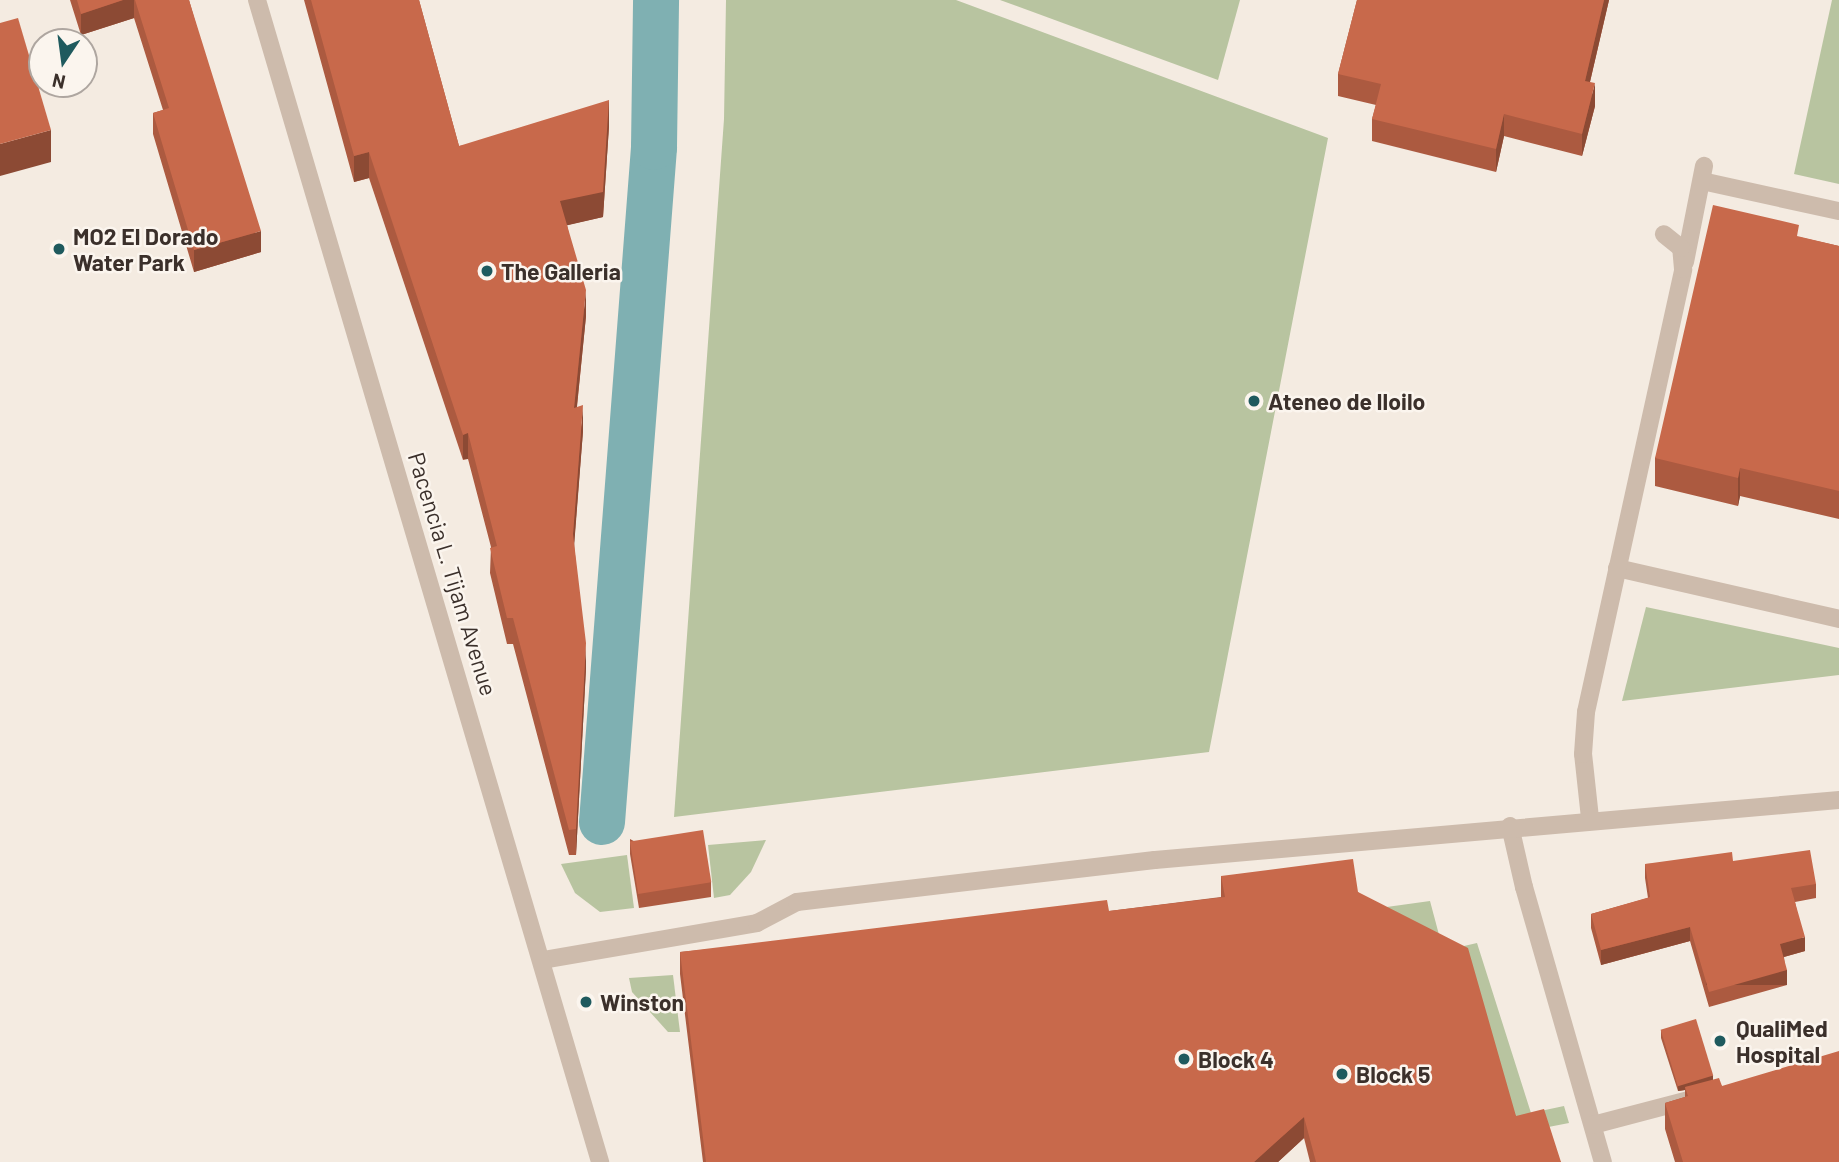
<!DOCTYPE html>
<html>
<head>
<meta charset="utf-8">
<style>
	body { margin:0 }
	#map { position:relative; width:1839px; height:1162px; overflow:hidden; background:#f4ebe1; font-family:Barlow,sans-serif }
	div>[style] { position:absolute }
	.green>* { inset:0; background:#b8c4a0 }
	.canal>* { height:46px; margin:-23px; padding:0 23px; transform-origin:23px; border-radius:23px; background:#7fb0b2 }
	.service>* { height:18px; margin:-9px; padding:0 9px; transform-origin:9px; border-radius:9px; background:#cdbbac }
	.minor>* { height:18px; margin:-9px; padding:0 9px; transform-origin:9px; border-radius:9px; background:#cdbbac }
	.tertiary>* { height:18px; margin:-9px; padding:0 9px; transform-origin:9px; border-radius:9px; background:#cdbbac }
	.wall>* { inset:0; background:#ac5a40 }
	.shaded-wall>* { inset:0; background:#8c4a34; transform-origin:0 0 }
	.building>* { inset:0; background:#c8694b; transform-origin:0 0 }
	.dots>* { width:19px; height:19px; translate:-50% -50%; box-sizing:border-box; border:4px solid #fbf5ee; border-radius:50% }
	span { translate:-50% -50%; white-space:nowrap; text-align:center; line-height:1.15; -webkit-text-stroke:5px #fbf5ee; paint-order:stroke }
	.poi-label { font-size:23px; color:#3b302b; font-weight:700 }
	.left { translate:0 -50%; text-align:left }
	.street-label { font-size:23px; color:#3b302b }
	.north { position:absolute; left:28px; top:28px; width:70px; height:70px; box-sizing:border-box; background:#fbf5ee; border:2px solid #aea6a0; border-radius:50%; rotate:193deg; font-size:19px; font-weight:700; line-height:28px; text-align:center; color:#3b302b }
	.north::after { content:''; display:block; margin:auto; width:24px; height:32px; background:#1f5a5e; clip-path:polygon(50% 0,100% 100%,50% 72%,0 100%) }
</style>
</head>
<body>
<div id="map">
	<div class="green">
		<i style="clip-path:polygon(726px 0,956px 0,1328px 138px,1209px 752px,674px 817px,724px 119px)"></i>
		<i style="clip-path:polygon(1000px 0,1240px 0,1218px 80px)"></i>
		<i style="clip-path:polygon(1832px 0,1839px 0,1839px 184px,1794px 174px)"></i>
		<i style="clip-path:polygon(1646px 607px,1839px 648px,1839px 675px,1622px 701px)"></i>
		<i style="clip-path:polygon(766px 840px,751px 872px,730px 895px,714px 898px,708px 845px)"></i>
		<i style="clip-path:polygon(627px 855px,634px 908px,600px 912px,575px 893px,561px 864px)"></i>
		<i style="clip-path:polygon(1430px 901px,1442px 946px,1365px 910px)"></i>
		<i style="clip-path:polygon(1477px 943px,1531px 1113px,1564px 1106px,1569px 1123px,1518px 1133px,1464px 946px)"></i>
		<i style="clip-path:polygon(673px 975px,680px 1032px,668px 1032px,632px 992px,629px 978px)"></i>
	</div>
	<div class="canal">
		<i style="left:602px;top:822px;width:677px;rotate:-85.59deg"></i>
		<i style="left:654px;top:147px;width:147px;rotate:-89.2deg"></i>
	</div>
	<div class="service">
		<i style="left:1702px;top:181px;width:140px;rotate:12.4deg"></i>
		<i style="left:1685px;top:262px;width:98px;rotate:-78.8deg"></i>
		<i style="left:1617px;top:568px;width:228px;rotate:12.9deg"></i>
		<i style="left:1590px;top:818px;width:64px;rotate:-96.2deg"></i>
		<i style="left:1583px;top:754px;width:42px;rotate:-85.9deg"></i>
		<i style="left:1586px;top:712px;width:453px;rotate:-77.6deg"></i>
		<i style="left:1683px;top:269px;width:21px;rotate:-95deg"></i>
		<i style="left:1681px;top:248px;width:22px;rotate:-141deg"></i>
		<i style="left:1510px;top:826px;width:63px;rotate:77.1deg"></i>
		<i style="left:1524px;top:887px;width:286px;rotate:74deg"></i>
		<i style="left:1593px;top:1125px;width:98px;rotate:-14.7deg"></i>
	</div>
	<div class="minor">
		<i style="left:543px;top:960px;width:217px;rotate:-9.8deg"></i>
		<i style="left:757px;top:923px;width:45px;rotate:-27.7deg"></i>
		<i style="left:797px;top:902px;width:360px;rotate:-6.7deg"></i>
		<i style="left:1155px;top:860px;width:687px;rotate:-5.01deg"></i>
	</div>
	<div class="tertiary">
		<i style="left:257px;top:0;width:1212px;rotate:73.55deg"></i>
	</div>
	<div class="wall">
		<i style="clip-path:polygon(70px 0,189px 0,261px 252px,194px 272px,153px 134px,153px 113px,163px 110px,134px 18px,81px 35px)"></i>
		<i style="clip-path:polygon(304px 0,419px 0,459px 146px,609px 126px,603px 217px,567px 225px,586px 316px,577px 407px,583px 431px,574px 544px,586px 668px,576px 855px,569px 855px,513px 644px,507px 644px,490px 573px,491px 547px,468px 459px,463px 460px,369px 178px,354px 182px)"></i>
		<i style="clip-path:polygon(1357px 0,1609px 0,1590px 82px,1595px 106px,1582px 156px,1504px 136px,1496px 172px,1372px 141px,1372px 119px,1376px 105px,1338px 96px,1338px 74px)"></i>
		<i style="clip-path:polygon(1799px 237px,1839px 246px,1839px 519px,1740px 496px,1738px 506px,1655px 486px,1655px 458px)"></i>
		<i style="clip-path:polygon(630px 839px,711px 882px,711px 897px,639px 908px,630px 854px)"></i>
		<i style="clip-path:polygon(1733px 861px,1816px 884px,1816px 898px,1795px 902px,1805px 951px,1784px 957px,1787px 985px,1709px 1007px,1690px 941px,1601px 965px,1591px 928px,1591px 914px,1648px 898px,1645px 878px,1645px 864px)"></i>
		<i style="clip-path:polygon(1221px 876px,1358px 892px,1516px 1116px,1561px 1162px,1310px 1162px,1304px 1138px,1278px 1162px,703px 1162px,680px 974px,680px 952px,1109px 911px,1221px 897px)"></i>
		<i style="clip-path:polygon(1661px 1030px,1713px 1080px,1839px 1162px,1675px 1162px,1665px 1129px,1665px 1103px,1685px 1097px,1685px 1090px,1678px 1091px,1661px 1038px)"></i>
	</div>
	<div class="shaded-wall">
		<i style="clip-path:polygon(123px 0,134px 0,134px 18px,81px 35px,81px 14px)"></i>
		<i style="clip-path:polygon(1604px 0,1609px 0,1585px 103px,1585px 81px)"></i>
		<i style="clip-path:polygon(1595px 83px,1595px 106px,1582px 156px,1582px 134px)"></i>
		<i style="clip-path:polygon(609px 100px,609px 126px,603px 217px,560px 227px,560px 201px)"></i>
		<i style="clip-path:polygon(1504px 114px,1504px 136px,1496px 172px,1496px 149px)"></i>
		<i style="clip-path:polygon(51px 130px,51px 162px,0 176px,0 144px)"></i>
		<i style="clip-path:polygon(369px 152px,369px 178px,354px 182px,354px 156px)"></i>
		<i style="clip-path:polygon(261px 231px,261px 252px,194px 272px,194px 250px)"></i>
		<i style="clip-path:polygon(586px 290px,586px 316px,574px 434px,574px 408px)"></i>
		<i style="clip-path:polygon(583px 405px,583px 431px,573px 560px,573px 534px)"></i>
		<i style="left:468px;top:433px;width:26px;height:5px;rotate:90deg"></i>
		<i style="clip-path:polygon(1740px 468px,1740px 496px,1738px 506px,1738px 478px)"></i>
		<i style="clip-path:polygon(586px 643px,586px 668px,576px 855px,576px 829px)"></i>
		<i style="clip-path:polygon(1690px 927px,1690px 941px,1601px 965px,1601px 950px)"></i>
		<i style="clip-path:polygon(1805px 937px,1805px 951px,1780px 958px,1780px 944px)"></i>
		<i style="left:1787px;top:970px;width:15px;height:81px;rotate:90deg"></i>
		<i style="clip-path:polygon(1713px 1075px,1713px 1083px,1685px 1087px,1685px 1090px,1678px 1091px,1678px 1083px)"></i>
		<i style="clip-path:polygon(1304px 1117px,1304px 1138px,1278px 1162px,1254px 1162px)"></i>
	</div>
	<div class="building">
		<i style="clip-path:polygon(77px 0,123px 0,81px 14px)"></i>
		<i style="clip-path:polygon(135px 0,189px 0,261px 231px,194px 250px,153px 113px,169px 108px)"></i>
		<i style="clip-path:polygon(311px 0,419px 0,459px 146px,609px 100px,603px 192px,560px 201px,586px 290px,574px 408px,583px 405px,573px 534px,586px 643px,576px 829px,569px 830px,513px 618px,507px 618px,490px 548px,497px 546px,468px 433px,463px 435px,369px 152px,354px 156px)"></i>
		<i style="clip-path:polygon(1357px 0,1604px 0,1585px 81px,1595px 83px,1582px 134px,1504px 114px,1496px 149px,1372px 119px,1381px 84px,1338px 74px)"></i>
		<i style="clip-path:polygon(18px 18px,51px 130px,0 144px,0 23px)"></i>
		<i style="clip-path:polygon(1713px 205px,1799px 225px,1797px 236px,1839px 246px,1839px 491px,1740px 468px,1738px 478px,1655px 458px)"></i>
		<i style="left:703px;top:830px;width:53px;height:74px;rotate:81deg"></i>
		<i style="clip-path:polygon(1810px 850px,1816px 884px,1791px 888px,1805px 937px,1780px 944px,1787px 970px,1709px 992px,1690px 927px,1601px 950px,1591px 914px,1650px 897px,1645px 864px,1732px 852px,1733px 861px)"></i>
		<i style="clip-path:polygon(1353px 859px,1358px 892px,1468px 948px,1516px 1116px,1544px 1109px,1561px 1162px,1316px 1162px,1304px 1117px,1254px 1162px,706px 1162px,680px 952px,1107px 900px,1109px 911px,1225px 897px,1221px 876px)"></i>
		<i style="left:1696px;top:1019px;width:59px;height:37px;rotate:73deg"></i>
		<i style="clip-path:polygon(1839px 1051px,1839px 1162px,1683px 1162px,1665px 1103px,1688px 1096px,1685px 1087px,1719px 1078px,1722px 1086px)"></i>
	</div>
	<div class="dots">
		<i style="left:59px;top:249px;background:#1f5a5e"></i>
		<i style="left:487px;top:271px;background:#1f5a5e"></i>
		<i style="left:1254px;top:401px;background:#1f5a5e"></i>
		<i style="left:586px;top:1002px;background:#1f5a5e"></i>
		<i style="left:1720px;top:1041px;background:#1f5a5e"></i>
		<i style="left:1184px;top:1059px;background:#1f5a5e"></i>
		<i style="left:1342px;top:1074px;background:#1f5a5e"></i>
	</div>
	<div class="poi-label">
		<span class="left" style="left:73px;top:249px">MO2 El Dorado<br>Water Park</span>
		<span class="left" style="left:501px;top:271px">The Galleria</span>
		<span class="left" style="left:1268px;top:401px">Ateneo de Iloilo</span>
		<span class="left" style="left:600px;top:1002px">Winston</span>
		<span class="left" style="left:1736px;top:1041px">QualiMed<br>Hospital</span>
		<span class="left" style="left:1198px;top:1059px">Block 4</span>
		<span class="left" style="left:1356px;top:1074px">Block 5</span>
	</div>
	<div class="street-label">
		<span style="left:453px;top:574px;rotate:73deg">Pacencia L. Tijam Avenue</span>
	</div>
	<div class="north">N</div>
</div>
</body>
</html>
